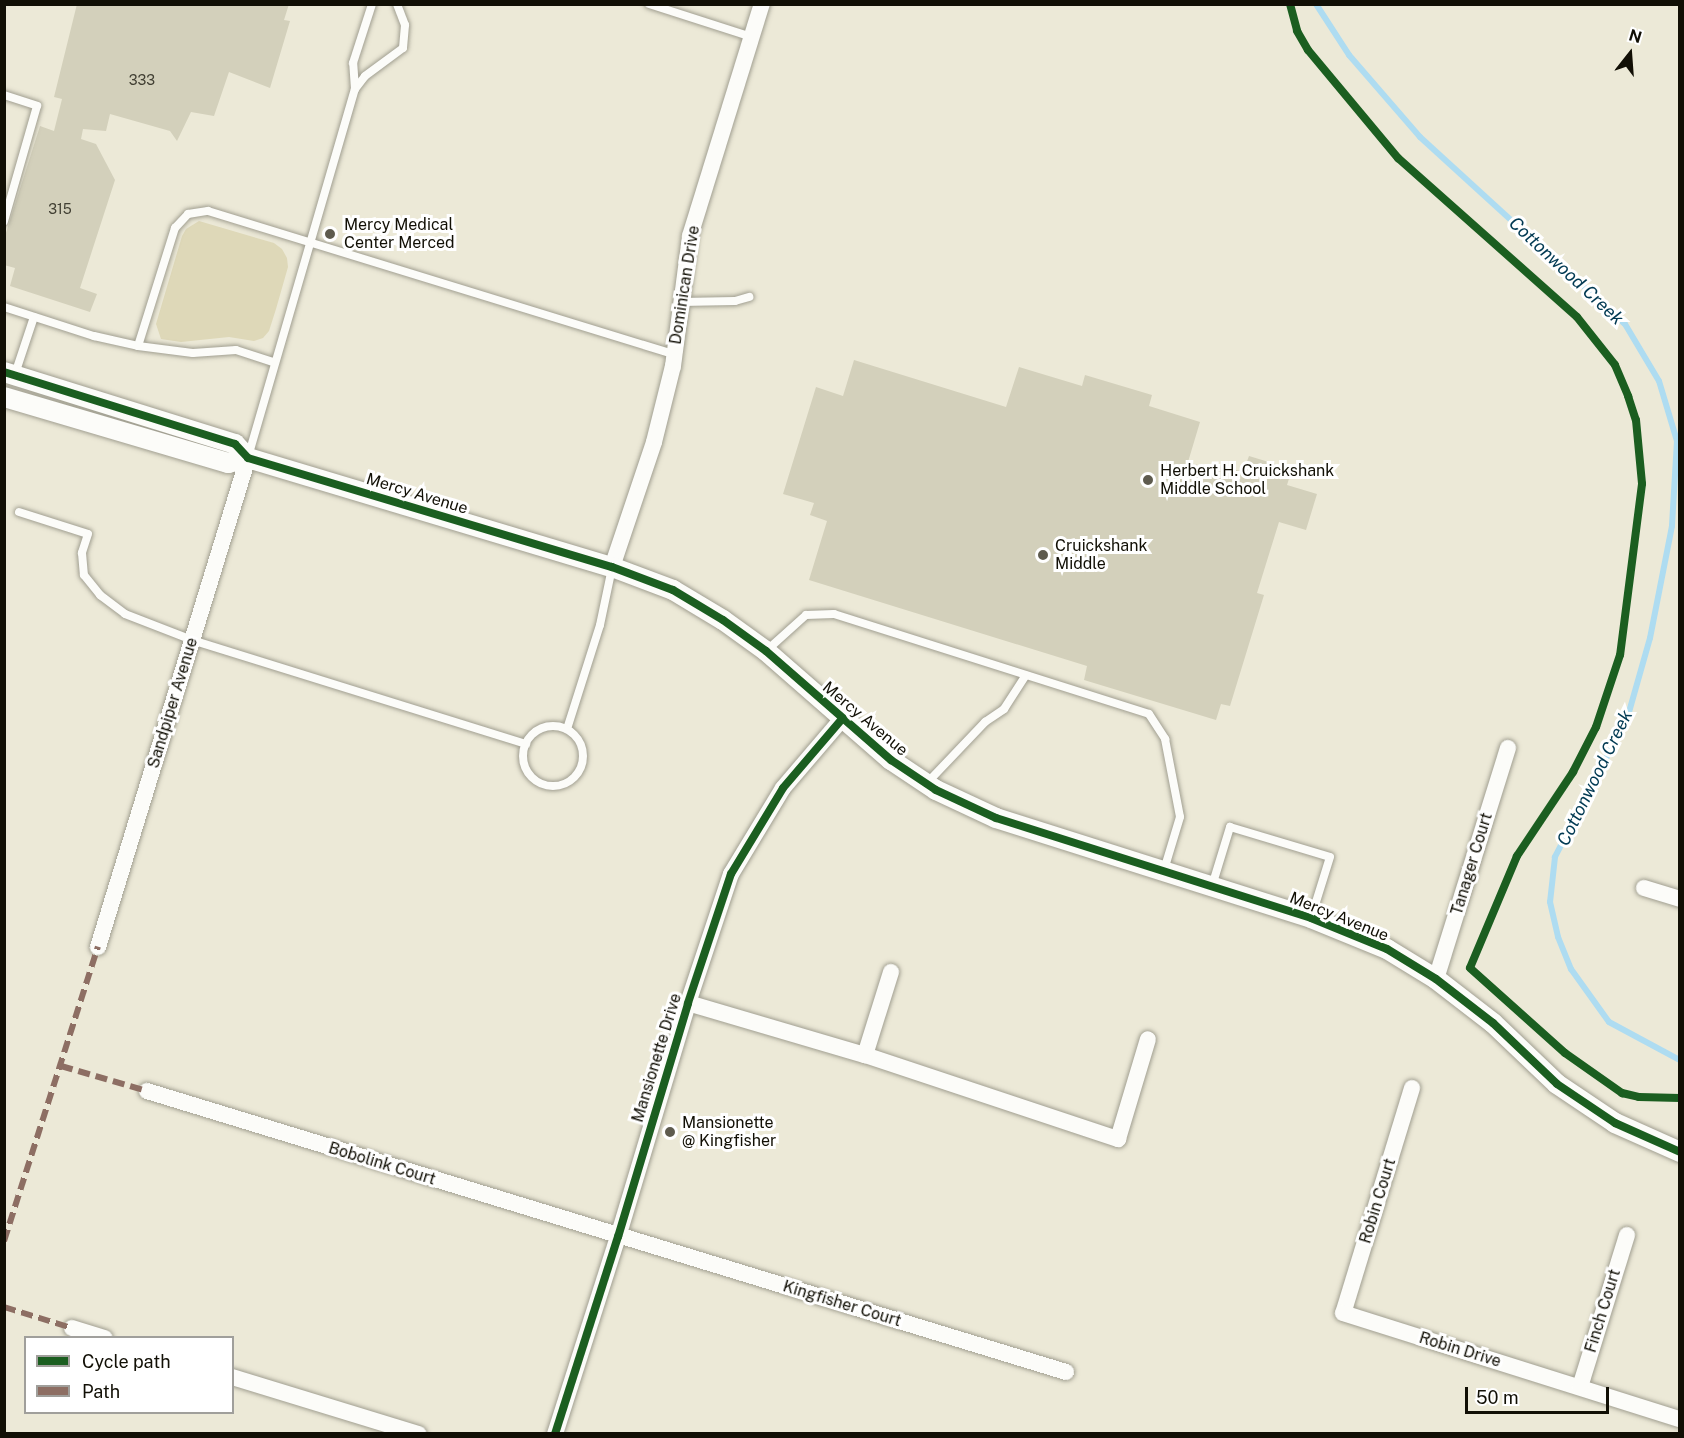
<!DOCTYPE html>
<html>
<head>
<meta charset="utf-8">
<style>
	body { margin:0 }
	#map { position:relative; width:1684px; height:1438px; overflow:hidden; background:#ece9d7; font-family:"Public Sans",sans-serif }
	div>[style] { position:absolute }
	.green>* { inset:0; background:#ded8b8 }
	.stream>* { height:6px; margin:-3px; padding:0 3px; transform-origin:3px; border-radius:3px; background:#aedcf1 }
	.building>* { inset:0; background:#d3d0bb }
	.roads { filter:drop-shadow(0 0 2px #a19f91) drop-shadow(0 0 2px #a19f91) }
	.service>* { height:8px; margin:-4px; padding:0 4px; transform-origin:4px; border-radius:4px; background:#fcfcf9 }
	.service>.ring { margin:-4px; padding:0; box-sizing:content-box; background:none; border:8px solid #fcfcf9; border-radius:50% }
	.minor>* { height:16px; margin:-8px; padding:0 8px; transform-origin:8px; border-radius:8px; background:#fcfcf9 }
	.tertiary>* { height:20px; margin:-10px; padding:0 10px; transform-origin:10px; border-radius:10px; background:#fcfcf9 }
	.quiet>* { height:6px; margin-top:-3px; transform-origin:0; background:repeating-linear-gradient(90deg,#8d6e63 0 12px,transparent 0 18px) }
	.cycleway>* { height:8px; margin:-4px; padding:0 4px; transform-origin:4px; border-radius:4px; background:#1b5e20 }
	.dots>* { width:16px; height:16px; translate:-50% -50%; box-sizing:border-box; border:3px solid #fff; border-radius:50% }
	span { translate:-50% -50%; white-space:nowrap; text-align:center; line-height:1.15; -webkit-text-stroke:6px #fff; paint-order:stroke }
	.number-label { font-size:14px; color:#424034 }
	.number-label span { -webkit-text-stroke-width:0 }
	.poi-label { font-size:16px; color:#110f05 }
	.left { translate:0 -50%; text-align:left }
	.street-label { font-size:16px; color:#110f05 }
	.water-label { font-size:18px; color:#003952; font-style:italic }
	.frame { position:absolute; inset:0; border:6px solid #110f05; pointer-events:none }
	.legend { position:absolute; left:24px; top:1336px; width:210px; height:78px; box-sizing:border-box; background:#fff; border:2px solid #a09f9b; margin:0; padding:8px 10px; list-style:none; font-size:18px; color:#110f05 }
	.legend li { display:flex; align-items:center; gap:12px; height:30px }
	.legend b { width:30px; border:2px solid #a09f9b }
	.north { position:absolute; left:1600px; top:24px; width:60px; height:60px; -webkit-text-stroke:4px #fff; paint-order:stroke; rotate:17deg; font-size:16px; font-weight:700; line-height:24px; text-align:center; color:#110f05 }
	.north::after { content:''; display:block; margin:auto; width:21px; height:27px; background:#110f05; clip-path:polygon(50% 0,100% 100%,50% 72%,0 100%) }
	.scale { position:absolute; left:1465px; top:1387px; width:144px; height:27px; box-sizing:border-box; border:3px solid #110f05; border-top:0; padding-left:8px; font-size:18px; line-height:21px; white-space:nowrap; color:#110f05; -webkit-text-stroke:4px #fff; paint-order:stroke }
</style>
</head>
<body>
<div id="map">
	<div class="green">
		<i style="clip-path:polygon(199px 221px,274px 243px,282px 249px,287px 258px,288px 267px,276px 309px,269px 331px,263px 338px,254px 341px,229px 337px,181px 342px,161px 339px,156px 324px,182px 236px,186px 229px)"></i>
	</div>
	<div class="stream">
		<i style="left:1316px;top:4px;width:61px;rotate:57.1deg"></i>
		<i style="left:1349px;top:55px;width:108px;rotate:49.1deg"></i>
		<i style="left:1420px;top:137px;width:277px;rotate:42.4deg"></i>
		<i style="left:1625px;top:324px;width:66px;rotate:59.2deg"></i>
		<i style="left:1659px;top:381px;width:63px;rotate:73.3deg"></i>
		<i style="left:1677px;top:441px;width:85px;rotate:93.4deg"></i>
		<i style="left:1672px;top:526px;width:114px;rotate:101.1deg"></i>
		<i style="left:1650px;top:638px;width:81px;rotate:105.8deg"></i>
		<i style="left:1628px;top:716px;width:159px;rotate:117.4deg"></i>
		<i style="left:1555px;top:857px;width:45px;rotate:96.3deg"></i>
		<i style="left:1550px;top:902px;width:36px;rotate:77deg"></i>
		<i style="left:1558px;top:937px;width:35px;rotate:68deg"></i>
		<i style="left:1571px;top:969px;width:65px;rotate:54.4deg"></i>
		<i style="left:1609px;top:1022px;width:81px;rotate:28.2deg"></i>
	</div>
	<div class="building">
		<i style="clip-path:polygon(77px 4px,289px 4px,284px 20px,290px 21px,270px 88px,229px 72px,214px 116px,191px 112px,177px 141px,170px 131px,110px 114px,106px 131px,83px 129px,81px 139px,96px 144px,115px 180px,80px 288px,97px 294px,90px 312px,10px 286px,15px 268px,4px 265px,4px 239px,40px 126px,54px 131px,62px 99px,54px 97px)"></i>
		<i style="clip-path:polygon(854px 360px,1006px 407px,1019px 367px,1082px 386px,1085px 375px,1152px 395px,1149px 406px,1200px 422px,1188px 462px,1214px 470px,1216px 464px,1243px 472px,1249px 456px,1292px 469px,1287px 485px,1317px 494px,1306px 530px,1279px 522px,1257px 593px,1264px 595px,1230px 706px,1221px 704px,1216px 720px,1084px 680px,1087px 666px,809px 580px,827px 521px,810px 515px,814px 503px,783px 494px,816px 387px,843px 396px)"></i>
	</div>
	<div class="roads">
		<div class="service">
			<i style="left:649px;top:4px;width:108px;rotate:17.8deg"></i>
			<i style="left:355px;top:89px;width:16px;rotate:-52deg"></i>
			<i style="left:365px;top:76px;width:47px;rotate:-36.4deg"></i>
			<i style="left:403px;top:48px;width:23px;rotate:-85deg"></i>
			<i style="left:405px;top:25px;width:22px;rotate:-111deg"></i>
			<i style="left:4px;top:95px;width:35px;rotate:18deg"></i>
			<i style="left:37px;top:106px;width:120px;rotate:106deg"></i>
			<i style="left:681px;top:302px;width:54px;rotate:-1.1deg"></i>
			<i style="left:735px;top:301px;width:15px;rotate:-16deg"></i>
			<i style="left:4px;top:307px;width:95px;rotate:17.9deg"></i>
			<i style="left:94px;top:336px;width:45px;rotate:12.8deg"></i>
			<i style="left:138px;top:346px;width:55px;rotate:7.3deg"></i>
			<i style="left:193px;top:353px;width:43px;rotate:-4deg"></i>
			<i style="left:236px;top:350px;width:40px;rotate:18deg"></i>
			<i style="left:138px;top:346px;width:124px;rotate:-72.6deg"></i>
			<i style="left:175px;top:228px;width:19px;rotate:-47deg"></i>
			<i style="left:188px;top:214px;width:20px;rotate:-9deg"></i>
			<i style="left:208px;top:211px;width:487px;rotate:17.1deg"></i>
			<i style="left:15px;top:374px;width:60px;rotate:-71.6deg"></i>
			<i style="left:248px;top:457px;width:383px;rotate:-73.8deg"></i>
			<i style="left:355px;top:89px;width:26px;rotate:-94deg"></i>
			<i style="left:353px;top:63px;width:62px;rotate:-72.1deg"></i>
			<i style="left:19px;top:512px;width:72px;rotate:17.7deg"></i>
			<i style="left:88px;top:534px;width:20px;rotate:108deg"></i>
			<i style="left:82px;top:553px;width:22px;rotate:85deg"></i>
			<i style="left:84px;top:575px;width:26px;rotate:51deg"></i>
			<i style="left:100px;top:595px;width:31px;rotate:37deg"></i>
			<i style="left:125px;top:614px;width:72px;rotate:21.2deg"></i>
			<i style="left:192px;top:640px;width:350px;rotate:17.3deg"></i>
			<i style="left:766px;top:651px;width:54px;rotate:-42deg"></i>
			<i style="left:806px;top:615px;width:28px;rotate:-2deg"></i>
			<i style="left:834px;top:614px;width:330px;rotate:17.6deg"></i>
			<i style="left:1149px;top:714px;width:30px;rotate:57deg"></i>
			<i style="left:1165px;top:739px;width:79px;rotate:79.1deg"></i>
			<i style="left:1180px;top:817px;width:55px;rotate:106.8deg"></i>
			<i class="ring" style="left:523px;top:726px;width:52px;height:52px"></i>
			<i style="left:567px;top:729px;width:109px;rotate:-72.4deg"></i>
			<i style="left:600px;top:625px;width:58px;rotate:-78.1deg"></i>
			<i style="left:926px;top:784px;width:86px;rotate:-46.4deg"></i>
			<i style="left:985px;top:722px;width:23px;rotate:-34deg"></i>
			<i style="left:1004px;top:709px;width:40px;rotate:-57.1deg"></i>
			<i style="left:1212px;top:886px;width:62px;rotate:-73deg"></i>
			<i style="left:1230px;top:827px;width:104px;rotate:16.7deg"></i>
			<i style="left:1330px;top:857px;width:64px;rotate:107.3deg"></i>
		</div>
		<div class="minor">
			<i style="left:612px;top:567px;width:132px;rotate:-71.4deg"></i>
			<i style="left:654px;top:442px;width:78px;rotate:-76deg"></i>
			<i style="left:673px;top:366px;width:131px;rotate:-82.5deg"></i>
			<i style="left:690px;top:236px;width:243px;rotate:-72.8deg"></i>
			<i style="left:1644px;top:888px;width:38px;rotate:17deg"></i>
			<i style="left:98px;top:947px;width:511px;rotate:-72.95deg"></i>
			<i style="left:1436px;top:979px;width:242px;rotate:-72.7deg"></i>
			<i style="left:688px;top:1003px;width:184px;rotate:16.4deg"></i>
			<i style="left:865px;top:1055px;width:267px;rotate:18.4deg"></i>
			<i style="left:1118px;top:1139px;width:104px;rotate:-73.3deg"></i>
			<i style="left:865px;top:1055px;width:87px;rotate:-72.6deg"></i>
			<i style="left:1412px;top:1088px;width:235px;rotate:107deg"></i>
			<i style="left:1343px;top:1313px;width:353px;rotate:17.5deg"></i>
			<i style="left:147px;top:1091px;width:961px;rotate:17deg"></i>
			<i style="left:72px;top:1328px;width:34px;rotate:17deg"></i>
			<i style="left:232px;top:1377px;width:195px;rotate:17deg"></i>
			<i style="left:1580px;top:1387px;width:159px;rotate:-72.8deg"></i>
			<i style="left:555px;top:1434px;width:207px;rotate:-72.3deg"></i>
			<i style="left:618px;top:1237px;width:244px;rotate:-73.3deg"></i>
			<i style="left:688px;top:1003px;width:136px;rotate:-71.6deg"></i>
			<i style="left:731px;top:874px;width:100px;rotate:-58.8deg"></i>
			<i style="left:783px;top:788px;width:91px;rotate:-49.5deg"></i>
		</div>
		<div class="tertiary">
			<i style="left:4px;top:372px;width:242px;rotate:17.3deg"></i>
			<i style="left:235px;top:444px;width:19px;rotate:47deg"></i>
			<i style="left:248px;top:458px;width:380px;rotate:16.7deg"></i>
			<i style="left:612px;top:567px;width:65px;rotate:20.7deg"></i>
			<i style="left:673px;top:590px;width:58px;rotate:31deg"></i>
			<i style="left:723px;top:620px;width:53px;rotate:35.8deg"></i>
			<i style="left:766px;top:651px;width:166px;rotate:41.1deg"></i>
			<i style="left:891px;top:760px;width:54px;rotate:33.7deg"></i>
			<i style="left:936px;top:790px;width:66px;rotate:25deg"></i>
			<i style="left:996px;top:818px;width:330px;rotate:17.6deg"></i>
			<i style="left:1311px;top:918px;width:82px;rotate:22.2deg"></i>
			<i style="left:1387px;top:949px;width:57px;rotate:31.5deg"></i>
			<i style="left:1436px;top:979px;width:72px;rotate:37.7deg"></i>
			<i style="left:1493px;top:1023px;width:88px;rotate:43.6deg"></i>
			<i style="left:1557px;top:1084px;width:70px;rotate:33.9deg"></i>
			<i style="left:1615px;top:1123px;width:71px;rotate:24deg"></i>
			<i style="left:4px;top:397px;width:234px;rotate:16.4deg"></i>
			<i style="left:228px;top:463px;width:21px;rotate:-14deg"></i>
		</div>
	</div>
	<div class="quiet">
		<i style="left:61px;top:1066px;width:90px;rotate:16.2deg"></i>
		<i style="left:4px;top:1241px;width:309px;rotate:-72.3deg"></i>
		<i style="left:4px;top:1307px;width:71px;rotate:17.2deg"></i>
	</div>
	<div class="cycleway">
		<i style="left:1290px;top:4px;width:28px;rotate:75deg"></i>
		<i style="left:1297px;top:31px;width:22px;rotate:60deg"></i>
		<i style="left:1308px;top:50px;width:141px;rotate:50.2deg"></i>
		<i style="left:1398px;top:158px;width:239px;rotate:41.6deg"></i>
		<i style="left:1577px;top:317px;width:61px;rotate:51.6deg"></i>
		<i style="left:1615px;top:365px;width:34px;rotate:67deg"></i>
		<i style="left:1628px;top:396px;width:25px;rotate:72deg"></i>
		<i style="left:1636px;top:420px;width:64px;rotate:84.6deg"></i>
		<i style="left:1642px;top:484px;width:172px;rotate:97.3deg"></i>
		<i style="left:1620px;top:655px;width:76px;rotate:108.4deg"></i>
		<i style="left:1596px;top:727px;width:51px;rotate:117.1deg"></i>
		<i style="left:1573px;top:772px;width:101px;rotate:123.7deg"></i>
		<i style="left:1517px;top:856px;width:121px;rotate:112.8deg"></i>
		<i style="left:1470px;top:968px;width:127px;rotate:41.8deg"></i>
		<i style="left:1565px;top:1053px;width:70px;rotate:35.1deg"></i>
		<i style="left:1622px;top:1093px;width:17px;rotate:13deg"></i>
		<i style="left:1639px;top:1097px;width:41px;rotate:1.4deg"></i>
		<i style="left:4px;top:372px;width:242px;rotate:17.3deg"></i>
		<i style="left:235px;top:444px;width:19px;rotate:47deg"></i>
		<i style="left:248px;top:458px;width:380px;rotate:16.7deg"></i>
		<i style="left:612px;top:567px;width:65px;rotate:20.7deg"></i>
		<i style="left:673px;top:590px;width:58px;rotate:31deg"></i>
		<i style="left:723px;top:620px;width:53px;rotate:35.8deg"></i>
		<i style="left:766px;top:651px;width:166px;rotate:41.1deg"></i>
		<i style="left:891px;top:760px;width:54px;rotate:33.7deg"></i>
		<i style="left:936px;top:790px;width:66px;rotate:25deg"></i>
		<i style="left:996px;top:818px;width:330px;rotate:17.6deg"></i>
		<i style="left:1311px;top:918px;width:82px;rotate:22.2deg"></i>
		<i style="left:1387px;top:949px;width:57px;rotate:31.5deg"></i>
		<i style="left:1436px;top:979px;width:72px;rotate:37.7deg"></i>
		<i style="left:1493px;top:1023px;width:88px;rotate:43.6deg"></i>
		<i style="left:1557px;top:1084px;width:70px;rotate:33.9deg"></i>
		<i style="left:1615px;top:1123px;width:71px;rotate:24deg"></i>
		<i style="left:555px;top:1434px;width:207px;rotate:-72.3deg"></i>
		<i style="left:618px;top:1237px;width:244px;rotate:-73.3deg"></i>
		<i style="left:688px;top:1003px;width:136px;rotate:-71.6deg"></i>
		<i style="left:731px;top:874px;width:100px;rotate:-58.8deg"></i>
		<i style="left:783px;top:788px;width:91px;rotate:-49.5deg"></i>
	</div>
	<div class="dots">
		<i style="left:330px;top:234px;background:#5e5b4e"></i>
		<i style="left:1148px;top:480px;background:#5e5b4e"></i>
		<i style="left:1043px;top:555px;background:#5e5b4e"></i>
		<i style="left:670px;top:1132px;background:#5e5b4e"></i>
	</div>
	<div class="number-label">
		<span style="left:142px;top:80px">333</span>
		<span style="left:60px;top:209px">315</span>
	</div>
	<div class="poi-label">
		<span class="left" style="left:344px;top:234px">Mercy Medical<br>Center Merced</span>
		<span class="left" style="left:1160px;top:480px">Herbert H. Cruickshank<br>Middle School</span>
		<span class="left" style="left:1055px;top:555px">Cruickshank<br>Middle</span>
		<span class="left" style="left:682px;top:1132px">Mansionette<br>@ Kingfisher</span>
	</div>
	<div class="street-label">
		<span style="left:685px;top:285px;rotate:-81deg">Dominican Drive</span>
		<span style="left:417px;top:494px;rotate:17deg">Mercy Avenue</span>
		<span style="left:173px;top:703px;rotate:-73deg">Sandpiper Avenue</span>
		<span style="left:865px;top:719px;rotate:40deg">Mercy Avenue</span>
		<span style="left:1472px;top:864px;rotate:-73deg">Tanager Court</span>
		<span style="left:1339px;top:917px;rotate:22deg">Mercy Avenue</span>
		<span style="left:657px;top:1058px;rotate:-73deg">Mansionette Drive</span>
		<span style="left:382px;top:1164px;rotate:17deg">Bobolink Court</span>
		<span style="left:1378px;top:1201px;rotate:-73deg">Robin Court</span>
		<span style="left:842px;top:1304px;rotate:17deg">Kingfisher Court</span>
		<span style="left:1603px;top:1311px;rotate:-73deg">Finch Court</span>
		<span style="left:1460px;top:1350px;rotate:17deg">Robin Drive</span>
	</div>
	<div class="water-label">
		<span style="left:1566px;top:271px;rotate:43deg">Cottonwood Creek</span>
		<span style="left:1595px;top:778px;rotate:-64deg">Cottonwood Creek</span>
	</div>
	<div class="frame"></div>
	<ul class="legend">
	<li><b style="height:8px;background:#1b5e20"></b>Cycle path</li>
	<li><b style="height:8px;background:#8d6e63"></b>Path</li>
	</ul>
	<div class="north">N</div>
	<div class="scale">50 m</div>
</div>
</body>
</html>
